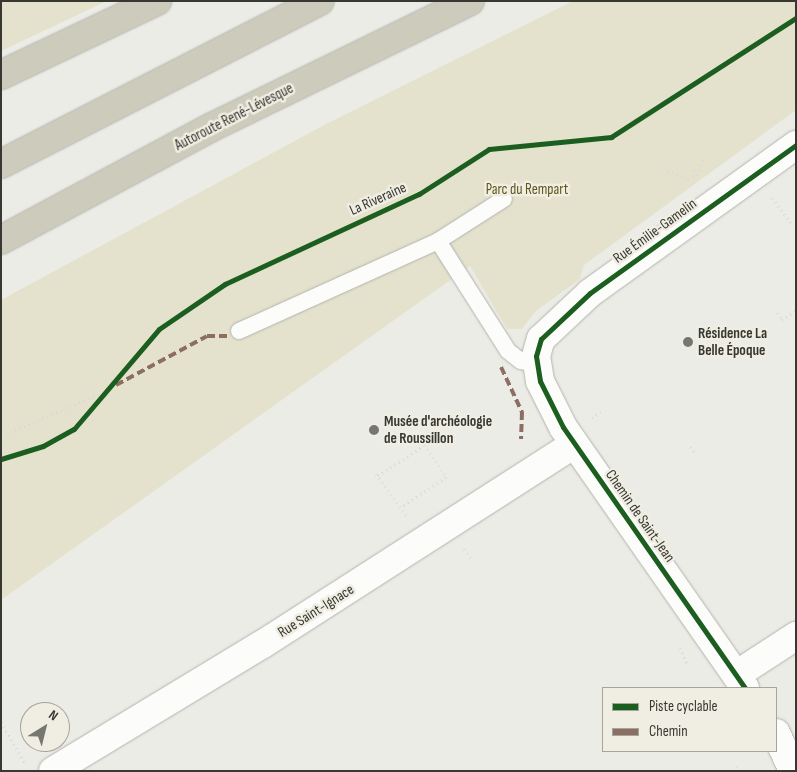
<!DOCTYPE html>
<html>
<head>
<meta charset="utf-8">
<style>
	body { margin:0 }
	#map { position:relative; width:797px; height:772px; overflow:hidden; background:#ecece6; font-family:"Sofia Sans Condensed",sans-serif }
	div>[style] { position:absolute }
	.green>* { inset:0; background:#e4e2cc }
	.path>* { height:3px; margin-top:-1.5px; transform-origin:0; background:repeating-linear-gradient(90deg,#dad9d8 0 1px,transparent 0 5px) }
	.roads { filter:drop-shadow(0 0 1px #b4b3ae) drop-shadow(0 0 1px #b4b3ae) }
	.lane>* { height:16px; margin:-8px; padding:0 8px; transform-origin:8px; border-radius:8px; background:#fcfcfb }
	.street>* { height:28px; margin:-14px; padding:0 14px; transform-origin:14px; border-radius:14px; background:#fcfcfb }
	.highway>* { height:28px; margin:-14px; padding:0 14px; transform-origin:14px; border-radius:14px; background:#cdcbbb }
	.quiet>* { height:4px; margin-top:-2px; transform-origin:0; background:repeating-linear-gradient(90deg,#8d6e63 0 8px,transparent 0 12px) }
	.cycleway>* { height:5px; margin:-2.5px; padding:0 2.5px; transform-origin:2.5px; border-radius:2.5px; background:#1b5e20 }
	.dots>* { width:14px; height:14px; translate:-50% -50%; box-sizing:border-box; border:2px solid #f0eee2; border-radius:50% }
	span { translate:-50% -50%; white-space:nowrap; text-align:center; line-height:1.15; -webkit-text-stroke:5px #f0eee2; paint-order:stroke }
	.street-label { font-size:15px; color:#383833 }
	.park-label { font-size:15px; color:#5e571a }
	.poi-label { font-size:15px; color:#383833; font-weight:700 }
	.left { translate:0 -50%; text-align:left }
	.frame { position:absolute; inset:0; border:2px solid #383833; pointer-events:none }
	.legend { position:absolute; left:602px; top:687px; width:175px; height:65px; box-sizing:border-box; background:#f0eee2; border:1px solid #a6a59c; margin:0; padding:6px 9px; list-style:none; font-size:15px; color:#383833 }
	.legend li { display:flex; align-items:center; gap:10px; height:25px }
	.legend b { width:25px; border:1px solid #a6a59c }
	.north { position:absolute; left:20px; top:702px; width:50px; height:50px; box-sizing:border-box; background:#f0eee2; border:1px solid #a6a59c; border-radius:50%; rotate:36deg; font-size:14px; font-weight:700; line-height:20px; text-align:center; color:#383833 }
	.north::after { content:''; display:block; margin:auto; width:18px; height:22px; background:#777772; clip-path:polygon(50% 0,100% 100%,50% 72%,0 100%) }
</style>
</head>
<body>
<div id="map">
	<div class="green">
		<i style="clip-path:polygon(1px 1px,107px 1px,1px 51px)"></i>
		<i style="clip-path:polygon(573px 1px,796px 1px,796px 110px,584px 265px,580px 279px,536px 311px,522px 329px,507px 329px,470px 266px,1px 600px,1px 300px,326px 124px)"></i>
	</div>
	<div class="path">
		<i style="left:667px;top:171px;width:22px;rotate:21deg"></i>
		<i style="left:688px;top:179px;width:10px;rotate:-24deg"></i>
		<i style="left:697px;top:175px;width:10px;rotate:-127deg"></i>
		<i style="left:697px;top:175px;width:19px;rotate:-69deg"></i>
		<i style="left:772px;top:198px;width:34px;rotate:53deg"></i>
		<i style="left:777px;top:313px;width:9px;rotate:54deg"></i>
		<i style="left:782px;top:320px;width:17px;rotate:-33deg"></i>
		<i style="left:592px;top:418px;width:11px;rotate:-34deg"></i>
		<i style="left:1px;top:436px;width:119px;rotate:-23.3deg"></i>
		<i style="left:690px;top:447px;width:10px;rotate:53deg"></i>
		<i style="left:376px;top:474px;width:53px;rotate:54.2deg"></i>
		<i style="left:378px;top:476px;width:55px;rotate:-34deg"></i>
		<i style="left:424px;top:445px;width:39px;rotate:55deg"></i>
		<i style="left:446px;top:477px;width:55px;rotate:146deg"></i>
		<i style="left:464px;top:549px;width:14px;rotate:56deg"></i>
		<i style="left:680px;top:648px;width:20px;rotate:66deg"></i>
		<i style="left:1px;top:722px;width:48px;rotate:59.7deg"></i>
		<i style="left:737px;top:766px;width:5px;rotate:68deg"></i>
	</div>
	<div class="roads">
		<div class="lane">
			<i style="left:438px;top:241px;width:130px;rotate:57.5deg"></i>
			<i style="left:508px;top:351px;width:16px;rotate:38deg"></i>
			<i style="left:521px;top:361px;width:14px;rotate:12deg"></i>
			<i style="left:239px;top:331px;width:218px;rotate:-24.3deg"></i>
			<i style="left:438px;top:241px;width:78px;rotate:-32.5deg"></i>
		</div>
		<div class="street">
			<i style="left:736px;top:675px;width:72px;rotate:-33deg"></i>
			<i style="left:745px;top:688px;width:318px;rotate:-124.9deg"></i>
			<i style="left:563px;top:427px;width:51px;rotate:-116.6deg"></i>
			<i style="left:540px;top:381px;width:25px;rotate:-99deg"></i>
			<i style="left:536px;top:356px;width:18px;rotate:-74deg"></i>
			<i style="left:541px;top:339px;width:67px;rotate:-43.2deg"></i>
			<i style="left:590px;top:293px;width:254px;rotate:-35.7deg"></i>
			<i style="left:776px;top:733px;width:42px;rotate:65.9deg"></i>
			<i style="left:53px;top:771px;width:245px;rotate:-31.2deg"></i>
			<i style="left:263px;top:644px;width:370px;rotate:-32.7deg"></i>
		</div>
		<div class="highway">
			<i style="left:1px;top:75px;width:173px;rotate:-25.4deg"></i>
			<i style="left:1px;top:164px;width:358px;rotate:-27.1deg"></i>
			<i style="left:1px;top:240px;width:239px;rotate:-28.2deg"></i>
			<i style="left:212px;top:127px;width:287px;rotate:-26deg"></i>
		</div>
	</div>
	<div class="quiet">
		<i style="left:501px;top:367px;width:50px;rotate:65deg"></i>
		<i style="left:522px;top:412px;width:27px;rotate:92deg"></i>
		<i style="left:116px;top:385px;width:103px;rotate:-28.3deg"></i>
		<i style="left:207px;top:336px;width:24px"></i>
	</div>
	<div class="cycleway">
		<i style="left:1px;top:459px;width:44px;rotate:-17.2deg"></i>
		<i style="left:43px;top:446px;width:35px;rotate:-29deg"></i>
		<i style="left:74px;top:429px;width:131px;rotate:-49.6deg"></i>
		<i style="left:159px;top:329px;width:80px;rotate:-34.3deg"></i>
		<i style="left:225px;top:284px;width:214px;rotate:-24.9deg"></i>
		<i style="left:419px;top:194px;width:83px;rotate:-32.7deg"></i>
		<i style="left:489px;top:149px;width:123px;rotate:-5.6deg"></i>
		<i style="left:611px;top:137px;width:220px;rotate:-32.8deg"></i>
		<i style="left:745px;top:688px;width:318px;rotate:-124.9deg"></i>
		<i style="left:563px;top:427px;width:51px;rotate:-116.6deg"></i>
		<i style="left:540px;top:381px;width:25px;rotate:-99deg"></i>
		<i style="left:536px;top:356px;width:18px;rotate:-74deg"></i>
		<i style="left:541px;top:339px;width:67px;rotate:-43.2deg"></i>
		<i style="left:590px;top:293px;width:254px;rotate:-35.7deg"></i>
	</div>
	<div class="dots">
		<i style="left:688px;top:342px;background:#777772"></i>
		<i style="left:374px;top:430px;background:#777772"></i>
	</div>
	<div class="street-label">
		<span style="left:234px;top:117px;rotate:-27deg">Autoroute René-Lévesque</span>
		<span style="left:378px;top:199px;rotate:-24deg">La Riveraine</span>
		<span style="left:655px;top:231px;rotate:-36deg">Rue Émilie-Gamelin</span>
		<span style="left:640px;top:516px;rotate:55deg">Chemin de Saint-Jean</span>
		<span style="left:316px;top:611px;rotate:-32deg">Rue Saint-Ignace</span>
	</div>
	<div class="park-label">
		<span style="left:527px;top:190px">Parc du Rempart</span>
	</div>
	<div class="poi-label">
		<span class="left" style="left:698px;top:342px">Résidence La<br>Belle Époque</span>
		<span class="left" style="left:384px;top:430px">Musée d'archéologie<br>de Roussillon</span>
	</div>
	<div class="frame"></div>
	<ul class="legend">
	<li><b style="height:6px;background:#1b5e20"></b>Piste cyclable</li>
	<li><b style="height:6px;background:#8d6e63"></b>Chemin</li>
	</ul>
	<div class="north">N</div>
</div>
</body>
</html>
